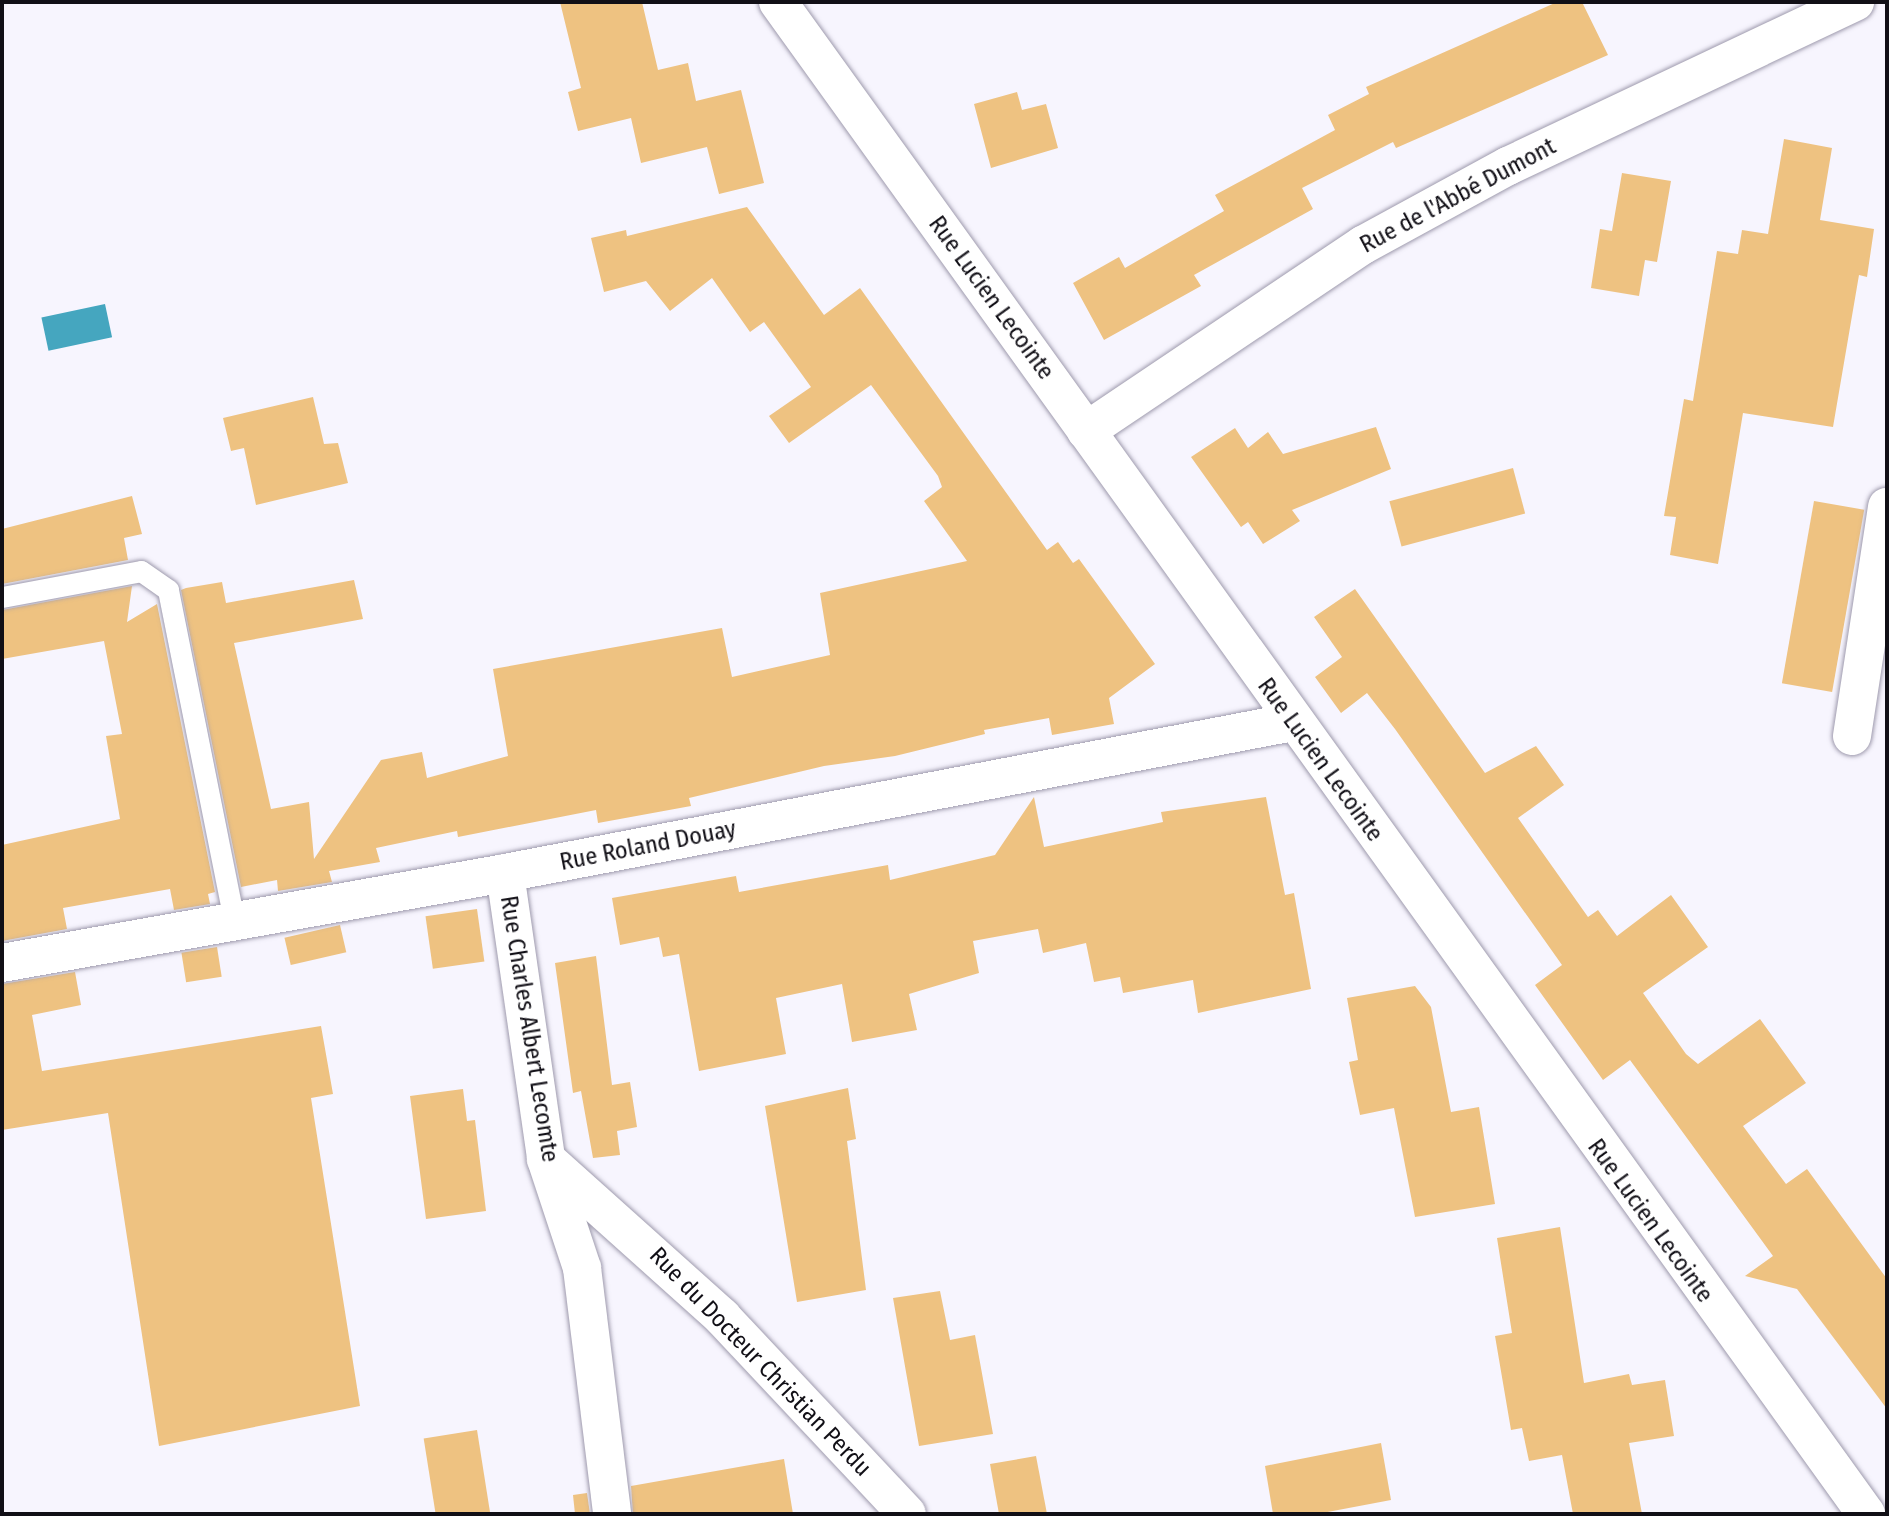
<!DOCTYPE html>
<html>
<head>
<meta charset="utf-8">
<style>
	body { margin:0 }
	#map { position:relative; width:1889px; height:1516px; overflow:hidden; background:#f7f5fe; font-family:"Fira Sans Condensed",sans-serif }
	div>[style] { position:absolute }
	.water>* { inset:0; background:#45a6bf; transform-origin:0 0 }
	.building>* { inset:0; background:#eec281; transform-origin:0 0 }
	.roads { filter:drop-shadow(0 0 2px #9e9aad) drop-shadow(0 0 2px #9e9aad) }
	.service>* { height:21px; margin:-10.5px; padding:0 10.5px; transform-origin:10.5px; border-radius:10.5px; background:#fff }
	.minor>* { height:38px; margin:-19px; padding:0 19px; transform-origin:19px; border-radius:19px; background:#fff }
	span { translate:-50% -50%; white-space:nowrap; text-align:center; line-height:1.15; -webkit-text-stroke:5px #fff; paint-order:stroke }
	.street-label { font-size:24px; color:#110f16 }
	.frame { position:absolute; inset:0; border:4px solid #110f16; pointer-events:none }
</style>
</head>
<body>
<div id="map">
	<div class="water">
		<i style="left:105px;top:304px;width:34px;height:65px;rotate:78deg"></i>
	</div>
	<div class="building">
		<i style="clip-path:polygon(560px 2px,642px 2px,658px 70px,688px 63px,696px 101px,741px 90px,764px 183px,719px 194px,707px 147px,641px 163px,631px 118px,578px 131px,568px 92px,581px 88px)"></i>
		<i style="clip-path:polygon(1557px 2px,1582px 2px,1608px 55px,1396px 148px,1393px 142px,1302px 188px,1313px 209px,1194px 275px,1201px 286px,1104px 340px,1073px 283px,1119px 257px,1125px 268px,1224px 211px,1215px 195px,1335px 130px,1328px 115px,1369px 94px,1366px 87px)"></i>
		<i style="clip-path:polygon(1017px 92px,1022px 110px,1046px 104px,1058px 148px,991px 168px,974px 104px)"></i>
		<i style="clip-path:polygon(1784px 139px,1832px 148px,1820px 220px,1874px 229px,1867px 277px,1859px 275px,1833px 427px,1743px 413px,1718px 564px,1670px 555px,1676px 517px,1664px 516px,1684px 399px,1693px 401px,1717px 251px,1738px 254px,1742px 230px,1768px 234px)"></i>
		<i style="clip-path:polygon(1622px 173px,1671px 181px,1657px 262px,1645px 260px,1639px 296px,1591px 288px,1600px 229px,1612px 231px)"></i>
		<i style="clip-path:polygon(747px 207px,824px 315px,860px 288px,1047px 550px,1058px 542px,1073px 563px,1079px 559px,1155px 664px,1109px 698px,1114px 724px,1052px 735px,1049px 718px,984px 730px,985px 734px,895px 756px,824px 766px,689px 798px,691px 806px,598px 823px,596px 810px,458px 837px,457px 831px,376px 848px,380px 862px,329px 871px,332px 882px,278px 891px,277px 880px,241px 887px,181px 590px,186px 588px,222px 582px,226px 603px,354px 580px,363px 619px,234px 643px,271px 809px,309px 802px,314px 859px,381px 760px,422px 752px,427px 778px,508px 756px,493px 669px,722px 628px,732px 677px,830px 655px,820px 593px,967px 561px,924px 501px,942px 487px,938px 476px,871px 385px,789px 443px,769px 416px,811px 387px,764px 322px,750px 332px,712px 278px,670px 311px,646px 281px,604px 292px,591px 238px,626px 230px,627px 236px)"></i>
		<i style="clip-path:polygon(313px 397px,324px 444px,338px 443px,348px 483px,256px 505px,244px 448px,231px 451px,223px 418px)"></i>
		<i style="clip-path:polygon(1376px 427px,1391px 469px,1292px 510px,1300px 521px,1263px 544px,1248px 522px,1241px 527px,1191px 457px,1235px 428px,1248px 448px,1268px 432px,1283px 454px)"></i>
		<i style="left:1513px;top:468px;width:47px;height:128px;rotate:75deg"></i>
		<i style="clip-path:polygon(132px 496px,142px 534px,124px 538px,128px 560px,2px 584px,2px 529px)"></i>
		<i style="left:1814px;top:501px;width:51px;height:185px;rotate:10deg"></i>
		<i style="clip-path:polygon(132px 586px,127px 622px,157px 604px,215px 892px,208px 894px,210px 904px,174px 910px,170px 889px,63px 908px,67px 929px,2px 941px,2px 845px,120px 819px,106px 736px,122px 734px,104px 641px,2px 659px,2px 610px)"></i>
		<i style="clip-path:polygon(1355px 589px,1485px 773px,1536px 746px,1564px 785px,1518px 818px,1588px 917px,1598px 910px,1617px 936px,1671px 895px,1708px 947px,1643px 993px,1686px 1054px,1698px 1064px,1760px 1019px,1806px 1083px,1743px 1126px,1786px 1184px,1807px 1169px,1887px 1279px,1887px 1409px,1797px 1289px,1745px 1276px,1773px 1256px,1630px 1060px,1603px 1080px,1535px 985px,1562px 965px,1395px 729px,1367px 693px,1341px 713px,1315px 677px,1342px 657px,1314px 617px)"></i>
		<i style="clip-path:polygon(1034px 797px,1044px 847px,1163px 822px,1161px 812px,1266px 797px,1285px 895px,1294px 893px,1311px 989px,1198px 1013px,1193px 980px,1123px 993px,1120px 977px,1094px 982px,1086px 943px,1043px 953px,1038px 929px,973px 941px,979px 973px,909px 994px,917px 1030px,852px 1042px,842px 984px,776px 998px,786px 1054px,699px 1071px,679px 954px,663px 957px,659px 937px,620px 945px,612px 898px,736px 876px,739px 892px,888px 865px,890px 880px,995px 855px)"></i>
		<i style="left:477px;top:909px;width:53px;height:52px;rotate:82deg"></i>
		<i style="left:340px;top:925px;width:28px;height:57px;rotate:77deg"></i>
		<i style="left:217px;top:947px;width:30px;height:36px;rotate:81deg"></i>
		<i style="clip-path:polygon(596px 956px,612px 1085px,630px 1082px,637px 1127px,617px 1131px,620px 1155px,593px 1158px,581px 1091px,573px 1093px,555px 963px)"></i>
		<i style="clip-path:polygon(75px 972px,81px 1005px,32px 1015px,42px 1071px,321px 1026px,333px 1094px,311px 1098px,360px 1406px,159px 1446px,108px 1113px,2px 1130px,2px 984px)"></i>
		<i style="clip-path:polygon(1415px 986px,1431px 1007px,1451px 1112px,1479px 1107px,1495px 1204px,1415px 1217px,1394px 1108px,1360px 1115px,1349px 1062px,1358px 1060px,1347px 998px)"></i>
		<i style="clip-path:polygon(848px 1088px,856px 1139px,847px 1141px,866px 1290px,797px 1302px,765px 1106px)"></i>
		<i style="clip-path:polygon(463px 1089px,467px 1121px,475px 1120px,486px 1211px,426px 1219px,410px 1096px)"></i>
		<i style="clip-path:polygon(1560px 1227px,1584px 1383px,1629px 1374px,1632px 1385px,1665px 1380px,1674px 1436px,1629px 1443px,1642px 1514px,1573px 1514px,1562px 1455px,1529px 1461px,1522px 1428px,1511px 1430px,1495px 1336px,1512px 1333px,1497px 1238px)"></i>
		<i style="clip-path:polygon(940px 1291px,950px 1340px,975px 1335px,993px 1434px,919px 1446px,893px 1298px)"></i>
		<i style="left:477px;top:1430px;width:85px;height:54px;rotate:81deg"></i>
		<i style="clip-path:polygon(1381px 1443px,1391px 1500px,1317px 1514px,1273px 1514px,1265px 1466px)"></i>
		<i style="clip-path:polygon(1036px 1456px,1047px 1514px,999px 1514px,990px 1464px)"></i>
		<i style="clip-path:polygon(784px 1459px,793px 1514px,633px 1514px,631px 1486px)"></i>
		<i style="clip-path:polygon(587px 1493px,590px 1514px,575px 1514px,573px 1495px)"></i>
	</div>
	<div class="roads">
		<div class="service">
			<i style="left:2px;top:597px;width:141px;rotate:-10.6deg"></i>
			<i style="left:141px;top:571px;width:33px;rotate:35deg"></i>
			<i style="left:168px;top:590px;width:338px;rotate:78.7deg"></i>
		</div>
		<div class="minor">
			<i style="left:778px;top:2px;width:1863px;rotate:54.26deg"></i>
			<i style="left:1086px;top:431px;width:334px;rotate:-33.9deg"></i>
			<i style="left:1363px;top:245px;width:165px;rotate:-28.6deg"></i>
			<i style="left:1508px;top:166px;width:384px;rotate:-25.3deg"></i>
			<i style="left:1852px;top:736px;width:232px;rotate:-81.3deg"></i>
			<i style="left:505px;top:873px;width:289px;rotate:81.8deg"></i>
			<i style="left:546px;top:1159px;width:115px;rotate:71.7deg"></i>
			<i style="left:582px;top:1268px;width:248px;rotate:83deg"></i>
			<i style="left:2px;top:963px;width:511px;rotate:-10.14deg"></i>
			<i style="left:505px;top:873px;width:802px;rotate:-10.85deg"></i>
			<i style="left:546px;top:1159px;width:237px;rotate:41.9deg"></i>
			<i style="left:722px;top:1317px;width:270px;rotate:46.8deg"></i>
		</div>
	</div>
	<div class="street-label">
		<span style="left:1458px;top:196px;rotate:-28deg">Rue de l'Abbé Dumont</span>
		<span style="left:991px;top:298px;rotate:54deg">Rue Lucien Lecointe</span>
		<span style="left:1320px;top:760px;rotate:54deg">Rue Lucien Lecointe</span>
		<span style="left:648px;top:846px;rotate:-11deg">Rue Roland Douay</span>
		<span style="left:529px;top:1029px;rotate:81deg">Rue Charles Albert Lecomte</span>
		<span style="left:1650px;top:1221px;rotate:54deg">Rue Lucien Lecointe</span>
		<span style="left:760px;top:1362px;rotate:46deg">Rue du Docteur Christian Perdu</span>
	</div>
	<div class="frame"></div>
</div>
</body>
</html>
